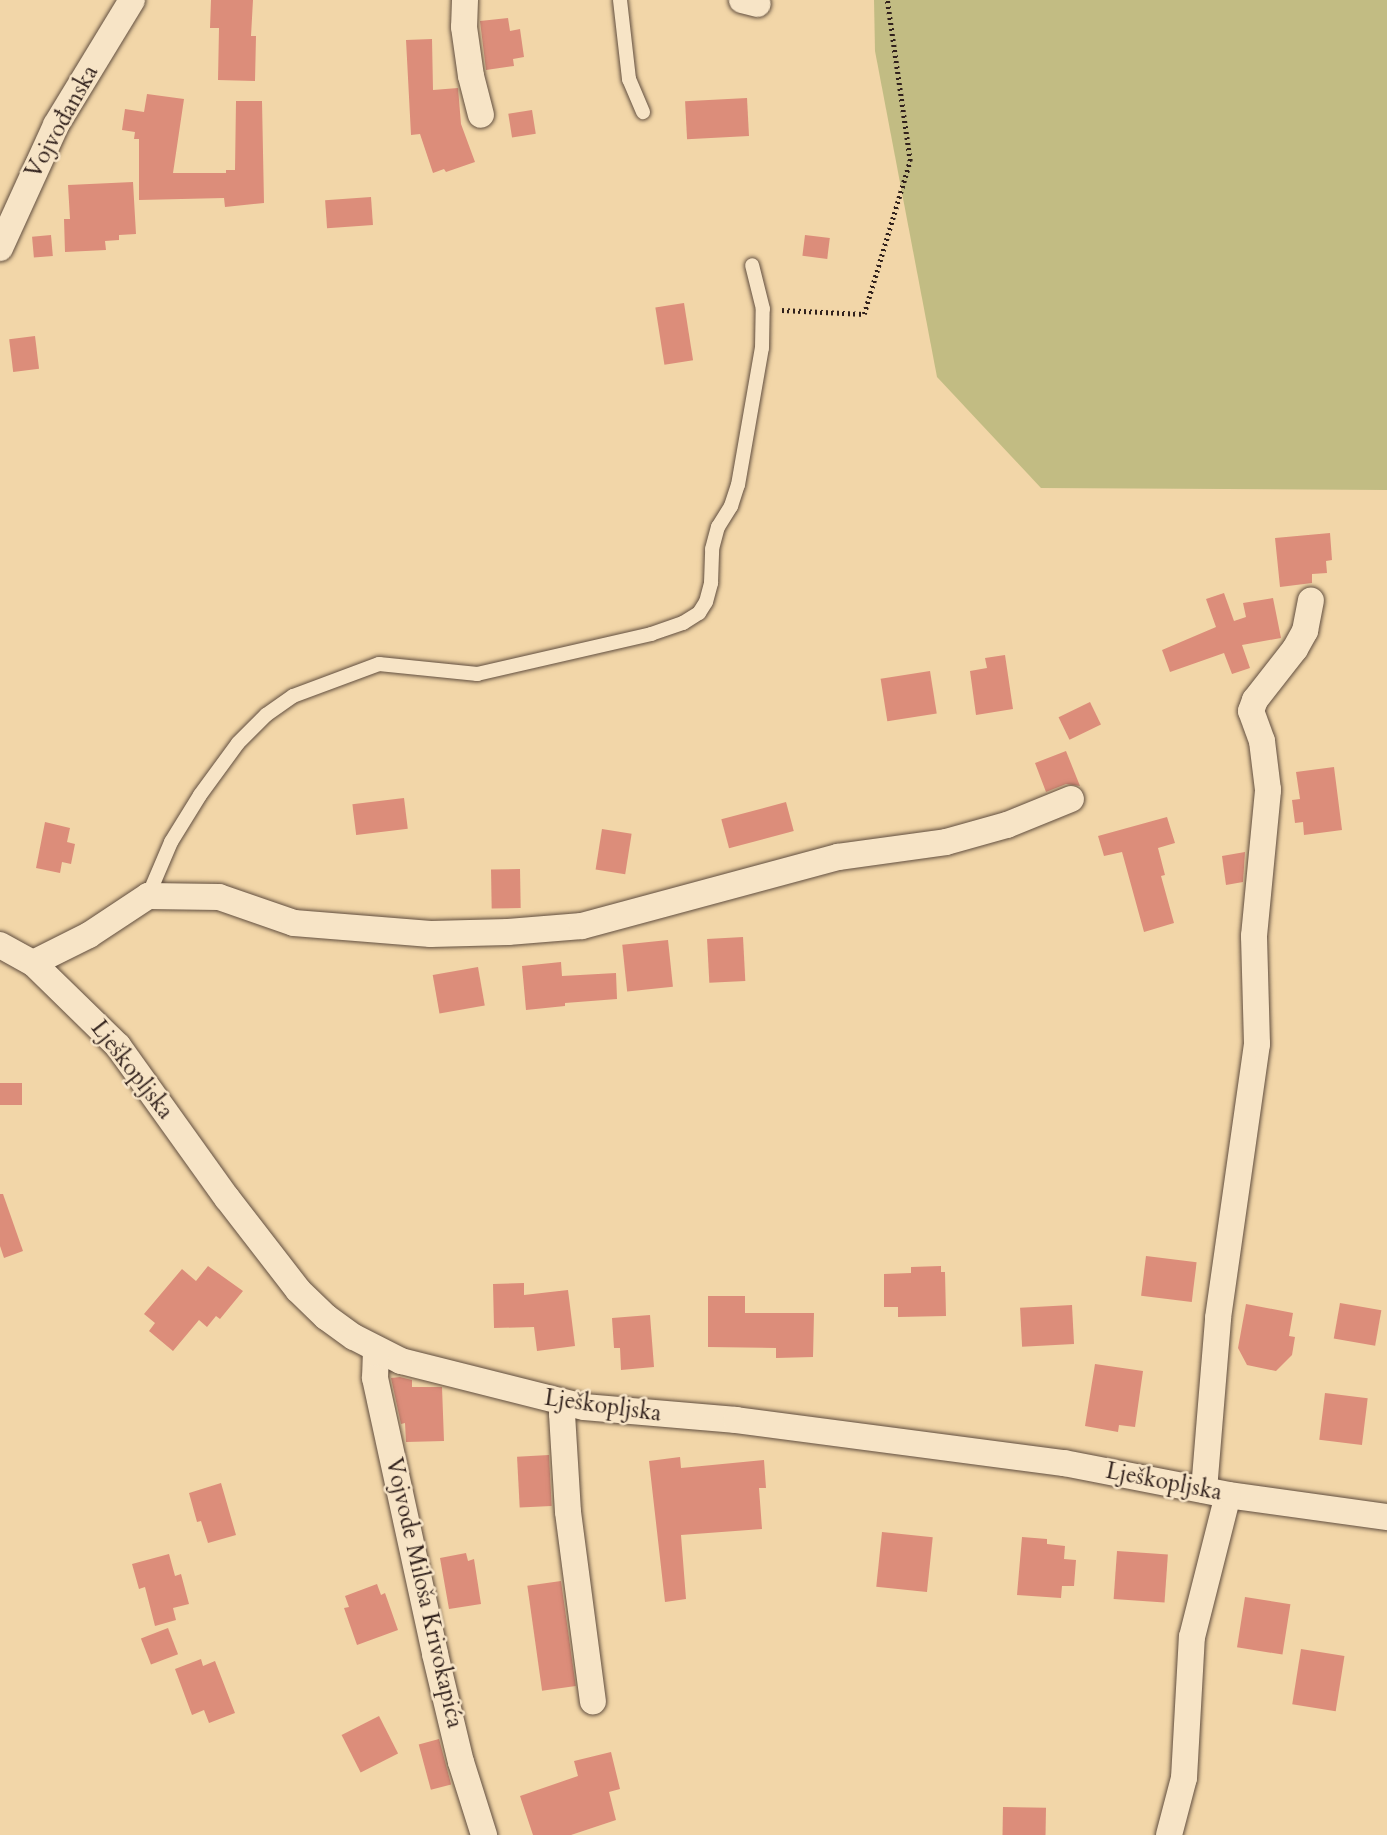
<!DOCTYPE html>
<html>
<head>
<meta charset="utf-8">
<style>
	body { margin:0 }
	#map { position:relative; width:1387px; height:1835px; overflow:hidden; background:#f2d6a8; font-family:Cardo,serif }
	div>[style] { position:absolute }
	.green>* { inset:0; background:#c2bc83 }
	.building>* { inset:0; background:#dc8d7a; transform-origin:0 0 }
	.path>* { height:4.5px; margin-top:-2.25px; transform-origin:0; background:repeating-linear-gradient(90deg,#31211c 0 2px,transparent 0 5.5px) }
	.roads { filter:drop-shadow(0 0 2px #614e3f) drop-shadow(0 0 2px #614e3f) }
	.service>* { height:14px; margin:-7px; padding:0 7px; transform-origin:7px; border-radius:7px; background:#f7e4c6 }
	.minor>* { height:26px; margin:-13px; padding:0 13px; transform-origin:13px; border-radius:13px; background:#f7e4c6 }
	span { translate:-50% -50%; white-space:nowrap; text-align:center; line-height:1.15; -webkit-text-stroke:5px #f7e4c6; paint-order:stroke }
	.street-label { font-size:23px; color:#31211c }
</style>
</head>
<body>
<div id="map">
	<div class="green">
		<i style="clip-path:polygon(874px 0,1387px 0,1387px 490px,1041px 488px,937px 377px,875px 51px)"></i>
	</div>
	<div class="building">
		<i style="clip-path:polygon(211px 0,253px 0,251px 36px,256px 36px,255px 81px,218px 80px,219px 28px,210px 28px)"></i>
		<i style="clip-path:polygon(508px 18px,510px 31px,520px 29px,524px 57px,513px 59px,514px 66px,486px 70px,480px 21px)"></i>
		<i style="clip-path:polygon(432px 39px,433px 90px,458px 88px,461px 124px,475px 162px,446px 172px,444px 169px,433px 173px,420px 134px,411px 135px,406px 40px)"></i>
		<i style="clip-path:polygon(147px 94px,184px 99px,173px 173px,226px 173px,226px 170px,235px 170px,236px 101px,262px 101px,264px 203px,225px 207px,224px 198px,139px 200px,139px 139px,134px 139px,135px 132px,122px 130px,125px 109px,144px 112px)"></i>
		<i style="left:747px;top:98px;width:38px;height:62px;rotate:87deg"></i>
		<i style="left:532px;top:110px;width:24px;height:24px;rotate:81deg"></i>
		<i style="clip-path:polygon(133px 182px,136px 234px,119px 235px,119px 240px,105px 241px,106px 250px,65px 252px,64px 219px,70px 219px,68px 185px)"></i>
		<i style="left:371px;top:197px;width:28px;height:46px;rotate:86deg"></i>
		<i style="left:51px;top:235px;width:21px;height:19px;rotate:85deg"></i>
		<i style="left:805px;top:235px;width:25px;height:21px;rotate:7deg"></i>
		<i style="left:684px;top:303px;width:58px;height:29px;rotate:81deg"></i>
		<i style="left:35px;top:336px;width:33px;height:26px;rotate:83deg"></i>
		<i style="clip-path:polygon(1330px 533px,1332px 560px,1326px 561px,1327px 573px,1312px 574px,1312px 583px,1280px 587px,1275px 538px)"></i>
		<i style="clip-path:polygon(1224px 593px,1234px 621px,1246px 617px,1243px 603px,1273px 598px,1281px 638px,1242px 645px,1250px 668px,1232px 674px,1224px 653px,1170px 672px,1162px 650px,1216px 627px,1206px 599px)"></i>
		<i style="clip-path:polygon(1005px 655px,1013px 709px,976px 715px,970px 671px,987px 668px,985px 658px)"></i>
		<i style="left:930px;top:671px;width:43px;height:50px;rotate:81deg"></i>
		<i style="left:1090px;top:702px;width:25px;height:35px;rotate:64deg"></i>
		<i style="clip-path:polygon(1066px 751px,1080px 786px,1066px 784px,1046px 792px,1035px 763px)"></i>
		<i style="clip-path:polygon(1334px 767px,1342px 830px,1304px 835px,1303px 822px,1295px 823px,1292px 800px,1300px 799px,1296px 772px)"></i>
		<i style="left:404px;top:798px;width:31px;height:52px;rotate:83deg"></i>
		<i style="left:786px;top:802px;width:30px;height:67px;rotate:75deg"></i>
		<i style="clip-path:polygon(1167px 817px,1175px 843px,1158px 848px,1165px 875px,1161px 876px,1174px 923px,1144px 932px,1122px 852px,1104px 856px,1098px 836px)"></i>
		<i style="clip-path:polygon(45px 822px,70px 828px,67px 842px,75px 844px,71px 864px,62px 862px,60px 873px,36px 868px)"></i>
		<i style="left:602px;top:829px;width:30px;height:41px;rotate:9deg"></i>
		<i style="clip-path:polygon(1245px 852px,1243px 882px,1226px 885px,1222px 856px)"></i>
		<i style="left:520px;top:869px;width:39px;height:29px;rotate:89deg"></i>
		<i style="left:743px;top:937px;width:44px;height:36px;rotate:87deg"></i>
		<i style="left:668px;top:940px;width:47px;height:46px;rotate:84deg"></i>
		<i style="clip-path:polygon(561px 962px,562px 976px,616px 973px,617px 999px,565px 1003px,565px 1006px,526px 1010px,522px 966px)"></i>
		<i style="left:478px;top:967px;width:39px;height:46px;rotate:80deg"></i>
		<i style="left:0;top:1083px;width:22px;height:22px"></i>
		<i style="clip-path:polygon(0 1194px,3px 1194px,23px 1251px,4px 1258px,0 1246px)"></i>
		<i style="left:1146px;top:1256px;width:51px;height:40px;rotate:7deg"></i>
		<i style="clip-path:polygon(208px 1266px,243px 1291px,220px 1319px,216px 1316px,207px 1327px,199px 1320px,173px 1351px,149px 1331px,155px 1323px,144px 1314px,182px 1269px,196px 1281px)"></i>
		<i style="clip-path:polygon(941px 1266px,941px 1272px,945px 1272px,946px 1316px,898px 1317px,898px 1307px,884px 1307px,884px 1274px,911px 1273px,911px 1267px)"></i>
		<i style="clip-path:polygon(524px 1283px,524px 1295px,568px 1290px,575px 1346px,537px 1351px,534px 1327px,494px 1328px,493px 1284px)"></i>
		<i style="clip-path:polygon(708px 1296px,745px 1296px,745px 1313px,814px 1313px,813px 1357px,776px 1358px,776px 1348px,708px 1347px)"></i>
		<i style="left:1340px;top:1303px;width:42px;height:36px;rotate:10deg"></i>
		<i style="clip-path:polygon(1246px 1304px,1293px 1313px,1289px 1336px,1295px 1337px,1292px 1355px,1276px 1371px,1247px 1365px,1238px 1348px)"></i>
		<i style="left:1072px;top:1305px;width:39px;height:52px;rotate:87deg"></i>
		<i style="clip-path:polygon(650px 1315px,654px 1367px,621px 1370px,620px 1348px,614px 1348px,612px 1318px)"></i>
		<i style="clip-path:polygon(1095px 1364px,1143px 1371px,1135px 1427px,1119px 1425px,1118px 1432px,1085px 1426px)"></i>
		<i style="clip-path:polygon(400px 1377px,412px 1380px,412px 1387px,442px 1387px,444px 1441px,406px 1442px,405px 1423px,401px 1424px,391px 1378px)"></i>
		<i style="left:1325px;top:1393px;width:43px;height:47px;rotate:7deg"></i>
		<i style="left:549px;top:1455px;width:51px;height:32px;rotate:87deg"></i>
		<i style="clip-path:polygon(680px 1457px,681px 1468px,764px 1460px,766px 1488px,759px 1488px,762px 1529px,681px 1535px,686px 1599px,665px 1602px,649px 1461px)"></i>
		<i style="clip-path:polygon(221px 1483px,236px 1535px,208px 1543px,201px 1521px,197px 1522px,189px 1493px)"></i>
		<i style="left:882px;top:1532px;width:51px;height:55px;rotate:6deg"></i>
		<i style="clip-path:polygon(1022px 1537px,1047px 1539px,1047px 1544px,1065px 1546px,1064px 1559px,1076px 1560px,1074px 1586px,1062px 1586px,1061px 1598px,1017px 1595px)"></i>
		<i style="left:1117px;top:1551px;width:51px;height:48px;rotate:4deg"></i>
		<i style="clip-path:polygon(466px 1553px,468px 1561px,474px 1559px,481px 1604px,449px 1609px,440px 1558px)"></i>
		<i style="clip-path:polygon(169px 1554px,175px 1576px,181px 1574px,189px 1604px,173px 1608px,176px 1620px,155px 1626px,145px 1587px,139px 1589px,132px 1564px)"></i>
		<i style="left:561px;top:1581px;width:106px;height:34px;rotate:82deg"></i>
		<i style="clip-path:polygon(377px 1584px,381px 1595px,385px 1593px,398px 1630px,357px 1645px,344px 1608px,349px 1607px,345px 1596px)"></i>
		<i style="left:1245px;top:1597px;width:46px;height:51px;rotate:9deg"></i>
		<i style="left:168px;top:1628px;width:28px;height:29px;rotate:69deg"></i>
		<i style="left:1301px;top:1649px;width:44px;height:56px;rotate:9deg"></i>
		<i style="clip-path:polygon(201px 1659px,203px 1666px,215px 1661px,235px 1713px,209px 1723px,204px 1710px,192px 1715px,175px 1669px)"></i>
		<i style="left:379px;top:1716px;width:42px;height:42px;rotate:63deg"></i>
		<i style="left:439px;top:1739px;width:47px;height:21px;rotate:75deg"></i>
		<i style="clip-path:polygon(611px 1752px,620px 1789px,609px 1792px,616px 1820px,571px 1835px,533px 1835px,520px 1796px,578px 1776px,574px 1761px)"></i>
		<i style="left:1003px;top:1807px;width:43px;height:28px;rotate:1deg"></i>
	</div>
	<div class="path">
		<i style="left:782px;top:310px;width:82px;rotate:2.8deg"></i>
		<i style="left:864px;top:314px;width:160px;rotate:-73.3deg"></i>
		<i style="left:910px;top:161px;width:163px;rotate:-98.1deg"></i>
	</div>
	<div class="roads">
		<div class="service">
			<i style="left:620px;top:0;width:80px;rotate:83.5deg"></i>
			<i style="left:629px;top:79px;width:36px;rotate:67deg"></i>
			<i style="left:148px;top:896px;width:59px;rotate:-66.9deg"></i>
			<i style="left:171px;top:842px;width:55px;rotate:-58.3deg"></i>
			<i style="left:200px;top:795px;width:64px;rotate:-53.8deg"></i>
			<i style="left:238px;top:743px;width:40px;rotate:-45deg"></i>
			<i style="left:266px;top:715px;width:33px;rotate:-35deg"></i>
			<i style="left:293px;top:696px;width:92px;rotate:-20.4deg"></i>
			<i style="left:379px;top:664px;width:99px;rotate:5.8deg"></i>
			<i style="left:477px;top:674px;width:179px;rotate:-12.9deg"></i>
			<i style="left:651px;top:634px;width:34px;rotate:-19deg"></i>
			<i style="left:683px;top:623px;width:19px;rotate:-32deg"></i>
			<i style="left:699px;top:613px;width:13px;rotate:-58deg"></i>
			<i style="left:706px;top:602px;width:20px;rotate:-75deg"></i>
			<i style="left:711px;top:583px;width:34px;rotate:-88deg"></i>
			<i style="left:712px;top:549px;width:23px;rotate:-75deg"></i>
			<i style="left:718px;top:527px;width:25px;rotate:-58deg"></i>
			<i style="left:731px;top:506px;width:22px;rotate:-72deg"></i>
			<i style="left:738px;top:485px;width:139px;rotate:-80.1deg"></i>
			<i style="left:762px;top:348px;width:39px;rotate:-89deg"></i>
			<i style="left:763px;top:309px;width:45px;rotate:-104deg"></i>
		</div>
		<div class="minor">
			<i style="left:465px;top:0;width:27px;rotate:92deg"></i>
			<i style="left:464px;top:27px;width:49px;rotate:81.9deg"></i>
			<i style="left:471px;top:76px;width:40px;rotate:75.6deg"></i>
			<i style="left:742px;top:0;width:16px;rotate:14deg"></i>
			<i style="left:0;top:248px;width:135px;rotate:-65.5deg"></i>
			<i style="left:56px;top:125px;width:146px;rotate:-58.7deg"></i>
			<i style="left:0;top:945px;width:38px;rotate:29deg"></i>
			<i style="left:33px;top:963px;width:119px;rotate:44.3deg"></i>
			<i style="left:118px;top:1046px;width:187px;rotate:54.4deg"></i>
			<i style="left:227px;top:1198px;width:116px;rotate:52.3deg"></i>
			<i style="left:298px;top:1290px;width:39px;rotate:44deg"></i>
			<i style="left:326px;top:1317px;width:34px;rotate:36deg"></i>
			<i style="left:354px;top:1337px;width:53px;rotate:27.1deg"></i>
			<i style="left:401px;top:1361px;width:189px;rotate:14.1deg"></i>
			<i style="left:584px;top:1407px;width:153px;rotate:4.9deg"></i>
			<i style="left:736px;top:1420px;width:331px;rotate:7.5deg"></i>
			<i style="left:1064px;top:1463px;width:167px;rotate:11deg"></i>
			<i style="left:1228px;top:1495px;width:161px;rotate:7.9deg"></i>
			<i style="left:33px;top:963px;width:63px;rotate:-26.6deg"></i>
			<i style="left:89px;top:935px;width:71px;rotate:-33.5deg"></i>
			<i style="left:148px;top:896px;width:71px;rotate:0.8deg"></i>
			<i style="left:219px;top:897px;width:79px;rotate:19.1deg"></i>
			<i style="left:294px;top:923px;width:137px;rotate:4.6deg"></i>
			<i style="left:431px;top:934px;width:77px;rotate:-1.5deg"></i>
			<i style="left:508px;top:932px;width:74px;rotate:-4.6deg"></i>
			<i style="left:582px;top:926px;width:265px;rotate:-15.1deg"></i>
			<i style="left:838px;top:857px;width:109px;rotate:-7.9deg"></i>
			<i style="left:946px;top:842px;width:63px;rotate:-15.6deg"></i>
			<i style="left:1007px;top:825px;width:69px;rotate:-22.1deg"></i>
			<i style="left:376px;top:1350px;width:28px;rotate:92deg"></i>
			<i style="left:375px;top:1378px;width:282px;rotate:77.7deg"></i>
			<i style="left:435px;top:1654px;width:111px;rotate:76.5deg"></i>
			<i style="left:461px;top:1762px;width:77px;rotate:72.5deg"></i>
			<i style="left:564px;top:1403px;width:11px;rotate:100deg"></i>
			<i style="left:562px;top:1414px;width:98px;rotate:86.5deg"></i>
			<i style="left:568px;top:1512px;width:191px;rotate:82.5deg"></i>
			<i style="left:1204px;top:1490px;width:173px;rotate:-85.3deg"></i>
			<i style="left:1218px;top:1318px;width:277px;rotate:-81.9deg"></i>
			<i style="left:1257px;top:1044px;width:108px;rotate:-91.6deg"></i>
			<i style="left:1254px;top:936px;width:147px;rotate:-84.5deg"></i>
			<i style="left:1268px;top:790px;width:49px;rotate:-97deg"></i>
			<i style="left:1262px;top:741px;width:32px;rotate:-110deg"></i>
			<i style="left:1251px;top:711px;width:12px;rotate:-70deg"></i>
			<i style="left:1255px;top:700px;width:65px;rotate:-51.9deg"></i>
			<i style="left:1295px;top:649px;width:21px;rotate:-61deg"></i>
			<i style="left:1305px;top:631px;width:31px;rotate:-79deg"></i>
			<i style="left:1169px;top:1835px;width:59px;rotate:-75.3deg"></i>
			<i style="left:1184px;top:1778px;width:141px;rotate:-86.8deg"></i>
			<i style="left:1192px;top:1637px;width:146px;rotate:-75.8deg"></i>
		</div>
	</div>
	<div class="street-label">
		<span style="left:62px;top:122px;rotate:-61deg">Vojvođanska</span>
		<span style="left:132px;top:1070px;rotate:52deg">Lješkopljska</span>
		<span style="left:603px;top:1406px;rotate:8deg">Lješkopljska</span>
		<span style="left:1164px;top:1482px;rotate:11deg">Lješkopljska</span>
		<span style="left:424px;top:1593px;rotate:77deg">Vojvode Miloša Krivokapića</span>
	</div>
</div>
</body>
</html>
